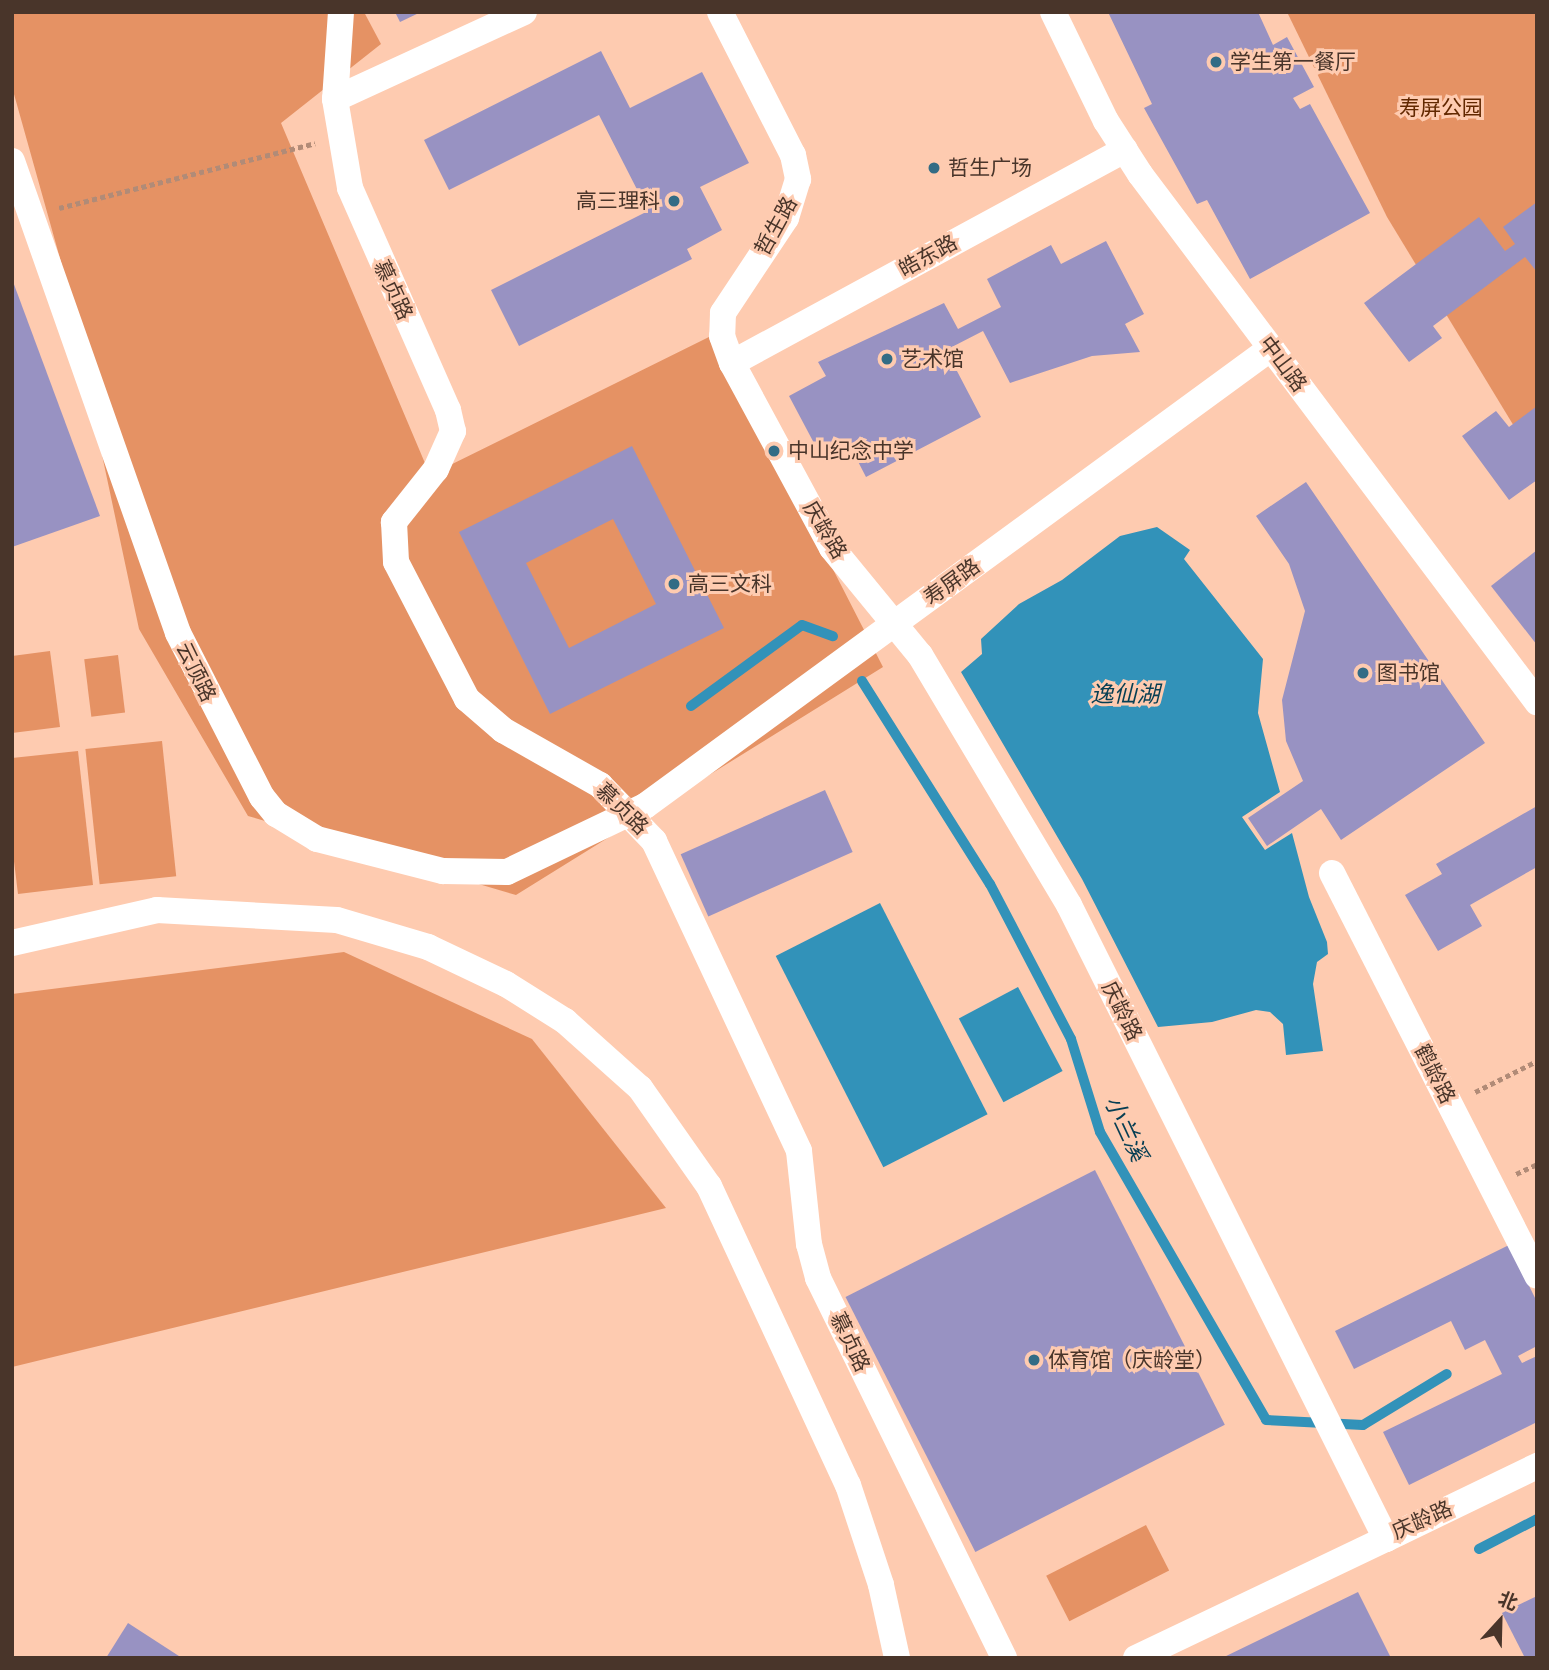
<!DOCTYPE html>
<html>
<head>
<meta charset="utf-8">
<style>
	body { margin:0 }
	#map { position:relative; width:1549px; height:1670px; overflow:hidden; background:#fecbb0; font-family:Karla,"Noto Sans SC",sans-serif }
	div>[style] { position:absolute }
	.green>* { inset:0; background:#e59264; transform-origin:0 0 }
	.water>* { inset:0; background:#3292b9; transform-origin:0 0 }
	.stream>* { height:10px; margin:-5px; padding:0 5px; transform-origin:5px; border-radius:5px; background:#3292b9 }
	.building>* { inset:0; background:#9892c2; transform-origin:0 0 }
	.path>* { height:4.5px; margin-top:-2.25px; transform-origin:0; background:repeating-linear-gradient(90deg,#b18b77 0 5px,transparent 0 8.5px) }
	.street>* { height:26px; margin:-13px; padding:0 13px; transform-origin:13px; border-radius:13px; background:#fff }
	.dots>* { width:19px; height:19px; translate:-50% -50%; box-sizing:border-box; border:4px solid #fecbb0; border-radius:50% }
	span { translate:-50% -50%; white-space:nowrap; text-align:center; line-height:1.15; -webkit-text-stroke:6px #fecbb0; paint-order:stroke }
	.poi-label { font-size:21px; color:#49352a }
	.left { translate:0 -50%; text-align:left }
	.right { translate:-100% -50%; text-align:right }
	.park-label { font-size:21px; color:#622800 }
	.street-label { font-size:21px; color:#49352a }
	.water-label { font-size:23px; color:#063e53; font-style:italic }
	.frame { position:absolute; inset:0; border:14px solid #49352a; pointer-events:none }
	.north { position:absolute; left:1465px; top:1586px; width:70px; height:70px; -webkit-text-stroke:5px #fecbb0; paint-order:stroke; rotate:22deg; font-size:19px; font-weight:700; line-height:28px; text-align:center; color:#49352a }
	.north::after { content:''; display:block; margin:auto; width:24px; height:32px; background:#49352a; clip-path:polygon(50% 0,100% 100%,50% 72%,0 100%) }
</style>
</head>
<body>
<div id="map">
	<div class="green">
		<i style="clip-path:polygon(12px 12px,364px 12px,381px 44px,281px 123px,430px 475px,713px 335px,883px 667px,516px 895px,248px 816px,139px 629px,61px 262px,12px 87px)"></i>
		<i style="clip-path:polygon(1287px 12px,1537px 12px,1537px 464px,1387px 217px)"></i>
		<i style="clip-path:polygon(50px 651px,60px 727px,12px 733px,12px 656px)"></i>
		<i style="left:118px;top:655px;width:58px;height:34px;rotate:83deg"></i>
		<i style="left:162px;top:741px;width:136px;height:77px;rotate:84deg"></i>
		<i style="clip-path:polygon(78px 751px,93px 885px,18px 894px,12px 845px,12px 758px)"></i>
		<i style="clip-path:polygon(344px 952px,532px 1039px,666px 1208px,12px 1367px,12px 994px)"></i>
		<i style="left:1146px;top:1525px;width:51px;height:112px;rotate:63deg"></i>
	</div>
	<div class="water">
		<i style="clip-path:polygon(1157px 527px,1190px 550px,1184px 559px,1263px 659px,1258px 713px,1280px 792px,1242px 817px,1265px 850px,1292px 833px,1309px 897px,1327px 942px,1328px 954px,1317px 962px,1313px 984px,1323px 1051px,1286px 1055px,1283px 1024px,1270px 1012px,1256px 1010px,1212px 1022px,1158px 1027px,1082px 879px,961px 672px,982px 654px,981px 639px,1019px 604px,1062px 580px,1120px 536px)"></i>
		<i style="left:880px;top:903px;width:237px;height:117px;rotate:63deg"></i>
		<i style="left:1018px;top:987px;width:95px;height:67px;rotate:62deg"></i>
	</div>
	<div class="stream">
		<i style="left:862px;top:681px;width:240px;rotate:57.8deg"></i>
		<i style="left:990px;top:884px;width:175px;rotate:62.4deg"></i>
		<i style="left:1071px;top:1039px;width:97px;rotate:72.7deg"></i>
		<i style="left:1100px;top:1132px;width:332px;rotate:60deg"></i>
		<i style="left:1266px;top:1420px;width:97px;rotate:3deg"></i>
		<i style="left:1363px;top:1425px;width:98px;rotate:-31.3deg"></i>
		<i style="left:691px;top:706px;width:137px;rotate:-36.1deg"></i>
		<i style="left:802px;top:625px;width:33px;rotate:20deg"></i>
		<i style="left:1479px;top:1549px;width:65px;rotate:-27.3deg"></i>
	</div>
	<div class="building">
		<i style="clip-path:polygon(395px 12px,421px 12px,400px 22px)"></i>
		<i style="clip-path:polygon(1108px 12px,1258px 12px,1273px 45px,1287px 37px,1314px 87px,1293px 98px,1300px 109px,1310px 104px,1370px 213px,1250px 279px,1207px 200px,1197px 204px,1144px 108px,1152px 104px)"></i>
		<i style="clip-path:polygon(601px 51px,630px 108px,702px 72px,749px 163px,700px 187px,722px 230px,687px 249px,692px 259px,519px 346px,491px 290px,648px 211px,599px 115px,449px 190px,424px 140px)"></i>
		<i style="clip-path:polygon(1537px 202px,1537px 272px,1525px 257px,1433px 326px,1442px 338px,1409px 362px,1364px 303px,1479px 217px,1505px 251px,1515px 244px,1503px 227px)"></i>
		<i style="clip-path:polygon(1106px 241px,1144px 314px,1125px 324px,1140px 352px,1092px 356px,1010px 383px,983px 331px,946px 350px,981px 417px,866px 477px,850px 446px,823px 460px,789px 396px,826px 376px,818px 362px,944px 303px,958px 329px,1001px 307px,987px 279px,1051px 245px,1061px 264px)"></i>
		<i style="clip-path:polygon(12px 279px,100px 516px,12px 547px)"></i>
		<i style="clip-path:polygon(1537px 406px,1537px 480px,1509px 500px,1462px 436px,1496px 411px,1509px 427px)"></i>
		<i style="clip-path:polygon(evenodd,632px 446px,724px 628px,550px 714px,459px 532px,632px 446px,613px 519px,656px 604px,569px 648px,526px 563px,613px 519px)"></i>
		<i style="clip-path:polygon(1306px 482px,1485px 743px,1341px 840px,1321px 809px,1267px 846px,1248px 818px,1303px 781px,1286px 741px,1282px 700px,1305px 611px,1289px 564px,1256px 516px)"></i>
		<i style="clip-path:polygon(1537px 550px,1537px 645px,1491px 586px)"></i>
		<i style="left:825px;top:790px;width:68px;height:158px;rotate:66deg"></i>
		<i style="clip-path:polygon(1537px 806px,1537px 867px,1470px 905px,1482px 926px,1438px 951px,1405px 895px,1442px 874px,1436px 864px)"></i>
		<i style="left:1095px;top:1170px;width:286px;height:280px;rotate:63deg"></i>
		<i style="clip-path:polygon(1509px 1245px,1537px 1302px,1537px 1346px,1518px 1356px,1522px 1363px,1537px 1356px,1537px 1422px,1409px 1485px,1383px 1432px,1502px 1374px,1485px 1340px,1465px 1350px,1451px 1321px,1354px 1369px,1335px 1331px)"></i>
		<i style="clip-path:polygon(1358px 1592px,1391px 1658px,1222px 1658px)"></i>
		<i style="clip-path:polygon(1537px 1596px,1537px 1658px,1525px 1658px,1502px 1613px)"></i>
		<i style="clip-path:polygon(128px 1623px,182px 1658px,106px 1658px)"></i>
	</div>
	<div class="path">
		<i style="left:59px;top:208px;width:264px;rotate:-14.2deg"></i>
		<i style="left:1475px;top:1092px;width:69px;rotate:-26.6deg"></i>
		<i style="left:1516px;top:1174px;width:23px;rotate:-25deg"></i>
	</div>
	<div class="street">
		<i style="left:341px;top:12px;width:87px;rotate:93.9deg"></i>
		<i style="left:335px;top:99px;width:90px;rotate:80.4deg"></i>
		<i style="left:350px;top:188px;width:243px;rotate:66.2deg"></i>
		<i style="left:448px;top:410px;width:22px;rotate:77deg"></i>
		<i style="left:453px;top:431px;width:42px;rotate:114.1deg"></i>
		<i style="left:436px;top:469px;width:68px;rotate:128.4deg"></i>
		<i style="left:394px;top:522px;width:40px;rotate:87.1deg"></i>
		<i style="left:396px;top:562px;width:154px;rotate:62.6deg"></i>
		<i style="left:467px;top:699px;width:48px;rotate:40.7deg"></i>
		<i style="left:503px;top:730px;width:112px;rotate:29.6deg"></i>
		<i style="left:600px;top:785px;width:78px;rotate:46deg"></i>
		<i style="left:654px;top:841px;width:342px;rotate:64.9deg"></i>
		<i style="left:799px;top:1151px;width:94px;rotate:83.9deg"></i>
		<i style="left:809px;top:1244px;width:35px;rotate:75deg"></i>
		<i style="left:818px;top:1278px;width:423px;rotate:63.9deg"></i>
		<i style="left:720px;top:12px;width:161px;rotate:63deg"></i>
		<i style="left:793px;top:155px;width:25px;rotate:78deg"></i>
		<i style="left:798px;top:179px;width:41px;rotate:107.1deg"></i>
		<i style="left:786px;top:218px;width:114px;rotate:123.6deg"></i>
		<i style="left:723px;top:313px;width:23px;rotate:92deg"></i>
		<i style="left:722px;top:336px;width:29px;rotate:70deg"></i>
		<i style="left:732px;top:363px;width:210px;rotate:61.6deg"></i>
		<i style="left:832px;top:548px;width:139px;rotate:50.6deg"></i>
		<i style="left:920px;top:655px;width:291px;rotate:59.2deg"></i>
		<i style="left:1069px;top:905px;width:709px;rotate:63.43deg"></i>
		<i style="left:1386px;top:1539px;width:168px;rotate:-25.8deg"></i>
		<i style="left:1053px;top:12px;width:121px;rotate:64.1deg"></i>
		<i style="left:1106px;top:121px;width:63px;rotate:57.3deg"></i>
		<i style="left:1140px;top:174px;width:661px;rotate:53.06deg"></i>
		<i style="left:335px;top:99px;width:208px;rotate:-24.7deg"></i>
		<i style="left:12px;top:161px;width:500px;rotate:70.62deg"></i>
		<i style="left:178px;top:633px;width:184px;rotate:62.9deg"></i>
		<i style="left:262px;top:797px;width:22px;rotate:51deg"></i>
		<i style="left:276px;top:814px;width:48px;rotate:31.4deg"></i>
		<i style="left:317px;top:839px;width:130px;rotate:14.3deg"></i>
		<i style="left:443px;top:871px;width:64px;rotate:0.9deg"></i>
		<i style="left:507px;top:872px;width:153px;rotate:-25.6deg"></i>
		<i style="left:645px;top:806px;width:776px;rotate:-36.19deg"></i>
		<i style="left:732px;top:363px;width:447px;rotate:-28.5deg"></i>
		<i style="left:1332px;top:873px;width:452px;rotate:63deg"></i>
		<i style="left:12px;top:943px;width:149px;rotate:-12.8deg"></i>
		<i style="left:157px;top:910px;width:180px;rotate:3.2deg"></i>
		<i style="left:337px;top:920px;width:95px;rotate:16.5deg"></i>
		<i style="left:428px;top:947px;width:86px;rotate:25.4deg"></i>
		<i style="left:506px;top:984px;width:70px;rotate:32.1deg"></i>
		<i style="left:565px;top:1021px;width:101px;rotate:41.8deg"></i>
		<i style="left:640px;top:1088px;width:120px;rotate:54.9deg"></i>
		<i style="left:709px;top:1186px;width:330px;rotate:65.1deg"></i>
		<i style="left:848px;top:1485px;width:105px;rotate:71.7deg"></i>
		<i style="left:881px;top:1585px;width:75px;rotate:77.6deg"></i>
		<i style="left:1136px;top:1658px;width:277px;rotate:-25.5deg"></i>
	</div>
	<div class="dots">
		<i style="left:1216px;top:62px;background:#336c85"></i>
		<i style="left:934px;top:168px;background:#336c85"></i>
		<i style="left:674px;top:201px;background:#336c85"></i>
		<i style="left:887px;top:359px;background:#336c85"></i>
		<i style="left:774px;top:451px;background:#336c85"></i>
		<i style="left:674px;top:584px;background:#336c85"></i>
		<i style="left:1363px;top:673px;background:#336c85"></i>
		<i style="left:1034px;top:1360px;background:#336c85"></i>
	</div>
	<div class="poi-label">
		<span class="left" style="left:1230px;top:62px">学生第一餐厅</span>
		<span class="left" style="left:948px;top:168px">哲生广场</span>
		<span class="right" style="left:660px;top:201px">高三理科</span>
		<span class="left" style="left:901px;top:359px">艺术馆</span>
		<span class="left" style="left:788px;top:451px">中山纪念中学</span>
		<span class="left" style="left:688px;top:584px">高三文科</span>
		<span class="left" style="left:1377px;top:673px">图书馆</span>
		<span class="left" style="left:1048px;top:1360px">体育馆（庆龄堂）</span>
	</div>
	<div class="park-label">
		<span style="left:1441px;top:108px">寿屏公园</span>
	</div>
	<div class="street-label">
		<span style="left:776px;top:226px;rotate:-61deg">哲生路</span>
		<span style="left:928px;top:256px;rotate:-29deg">皓东路</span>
		<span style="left:393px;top:290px;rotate:65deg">慕贞路</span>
		<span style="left:1283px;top:364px;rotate:53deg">中山路</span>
		<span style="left:825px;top:530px;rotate:59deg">庆龄路</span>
		<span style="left:952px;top:582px;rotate:-36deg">寿屏路</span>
		<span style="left:196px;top:672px;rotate:64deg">云顶路</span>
		<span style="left:622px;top:809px;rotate:44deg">慕贞路</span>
		<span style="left:1122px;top:1011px;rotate:63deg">庆龄路</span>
		<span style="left:1435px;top:1074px;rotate:63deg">鹤龄路</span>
		<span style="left:850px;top:1342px;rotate:64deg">慕贞路</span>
		<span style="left:1422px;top:1520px;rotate:-24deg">庆龄路</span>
	</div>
	<div class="water-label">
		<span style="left:1125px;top:695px">逸仙湖</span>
		<span style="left:1125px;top:1129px;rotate:65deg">小兰溪</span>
	</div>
	<div class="frame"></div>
	<div class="north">北</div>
</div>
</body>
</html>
